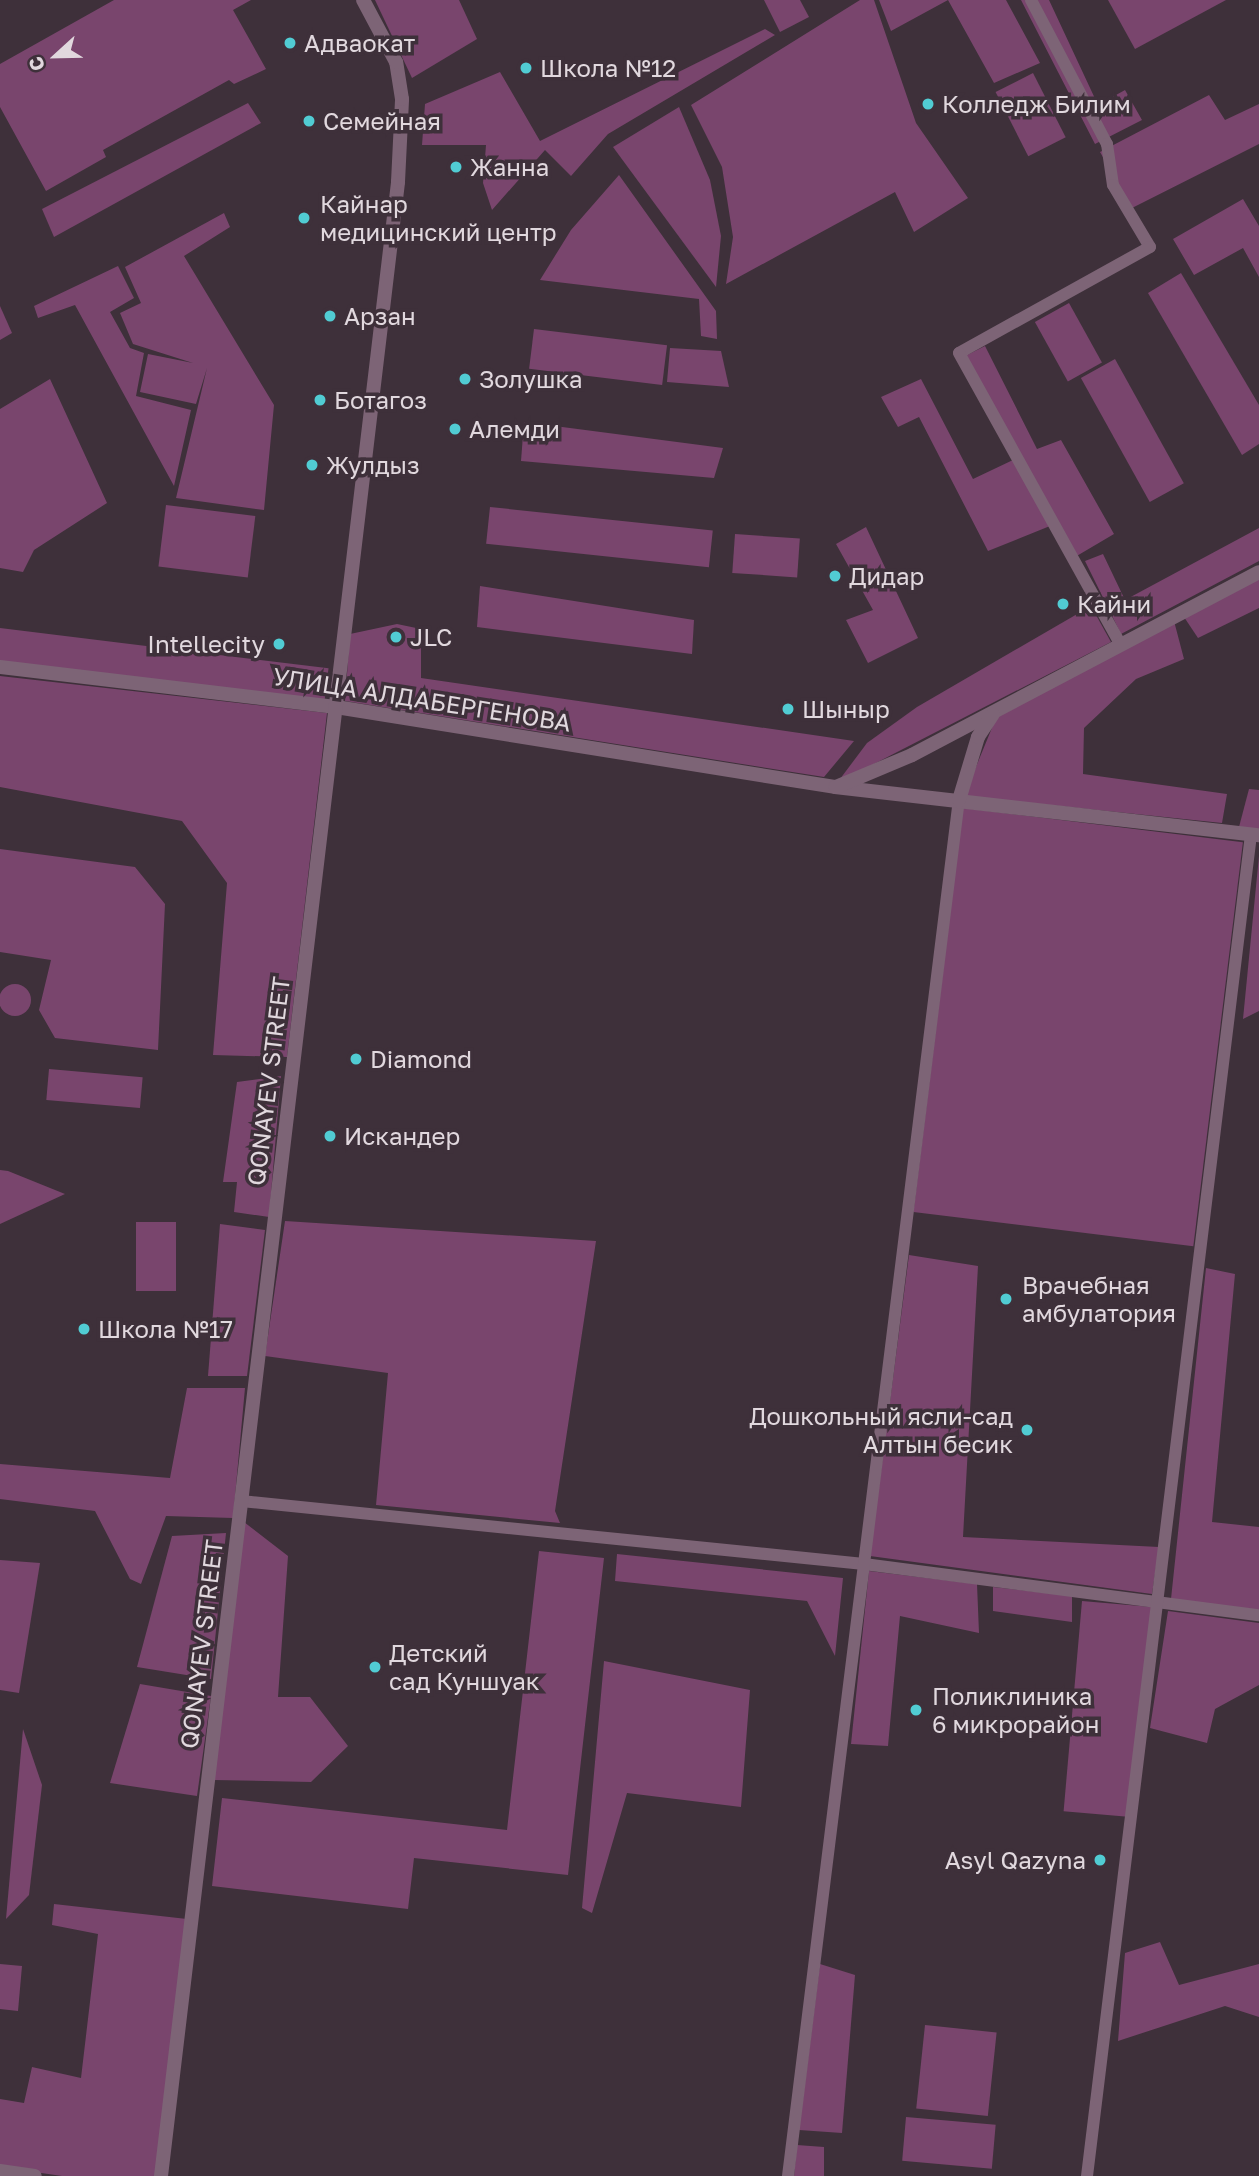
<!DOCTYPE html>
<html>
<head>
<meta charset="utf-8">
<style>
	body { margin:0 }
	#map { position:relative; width:1259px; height:2176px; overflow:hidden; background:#3e303a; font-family:"Golos Text",sans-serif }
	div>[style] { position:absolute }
	.green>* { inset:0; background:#79456d; transform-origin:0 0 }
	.round { border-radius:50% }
	.minor>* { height:12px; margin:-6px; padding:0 6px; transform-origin:6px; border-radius:6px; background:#7d6476 }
	.tertiary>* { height:14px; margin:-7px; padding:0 7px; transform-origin:7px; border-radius:7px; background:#7d6476 }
	.dots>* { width:19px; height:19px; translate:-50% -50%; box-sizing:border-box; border:4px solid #3e303a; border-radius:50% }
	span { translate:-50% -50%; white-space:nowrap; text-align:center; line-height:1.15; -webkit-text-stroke:7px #3e303a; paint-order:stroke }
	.poi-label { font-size:24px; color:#e1d8de }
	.left { translate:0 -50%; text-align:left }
	.right { translate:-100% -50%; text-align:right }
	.street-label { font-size:24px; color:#e1d8de }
	.north { position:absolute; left:21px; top:21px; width:70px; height:70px; -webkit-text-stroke:5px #3e303a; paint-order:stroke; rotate:248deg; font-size:19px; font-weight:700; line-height:28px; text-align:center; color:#e1d8de }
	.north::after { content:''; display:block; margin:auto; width:24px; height:32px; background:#e1d8de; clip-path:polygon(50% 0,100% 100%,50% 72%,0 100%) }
</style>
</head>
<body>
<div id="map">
	<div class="green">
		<i style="clip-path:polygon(114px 0,251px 0,233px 10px,266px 69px,234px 84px,229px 80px,103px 150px,106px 157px,46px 191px,0 107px,0 64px)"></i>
		<i style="clip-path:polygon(375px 0,459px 0,477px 39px,412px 78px)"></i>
		<i style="clip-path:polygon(764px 0,800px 0,809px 17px,780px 32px)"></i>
		<i style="clip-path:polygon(860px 0,874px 0,916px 123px,968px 198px,914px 232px,895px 192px,726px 284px,733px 237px,722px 167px,691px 105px)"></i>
		<i style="clip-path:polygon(879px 0,1006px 0,1040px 63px,994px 83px,948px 0,891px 31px)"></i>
		<i style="clip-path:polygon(1021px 0,1049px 0,1098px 105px,1125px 90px,1142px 120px,1095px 144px)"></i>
		<i style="clip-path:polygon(1108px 0,1226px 0,1135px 49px)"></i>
		<i style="clip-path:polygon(765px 29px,775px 35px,608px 134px,571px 176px,545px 150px,492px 210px,483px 183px,486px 145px,422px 145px,425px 104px,500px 72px,540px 141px)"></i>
		<i style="left:1033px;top:73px;width:72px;height:42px;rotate:63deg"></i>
		<i style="clip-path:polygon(1209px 95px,1225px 120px,1259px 104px,1259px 144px,1132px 208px,1100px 152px)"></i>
		<i style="clip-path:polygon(248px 103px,261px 123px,54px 237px,42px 209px)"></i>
		<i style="clip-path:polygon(679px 107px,710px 180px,721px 236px,716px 287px,613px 147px)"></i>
		<i style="clip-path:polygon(619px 175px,716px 311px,717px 339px,701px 336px,699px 299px,540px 280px,571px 230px)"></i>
		<i style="clip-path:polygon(1243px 199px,1259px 226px,1259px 277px,1243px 248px,1194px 275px,1173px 239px)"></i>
		<i style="clip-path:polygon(224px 213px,230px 227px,184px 256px,274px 405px,264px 510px,176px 498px,207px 368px,196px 404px,140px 392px,148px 354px,193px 363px,133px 344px,120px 313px,141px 303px,125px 267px)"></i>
		<i style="clip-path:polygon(118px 266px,134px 298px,110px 312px,130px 348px,144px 353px,136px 396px,191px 410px,174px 486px,75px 305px,38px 318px,34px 306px)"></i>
		<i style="clip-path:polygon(1181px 273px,1259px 405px,1259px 444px,1242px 455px,1148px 293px)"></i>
		<i style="left:1069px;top:303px;width:68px;height:39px;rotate:61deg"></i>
		<i style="clip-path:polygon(0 306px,12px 333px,0 340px)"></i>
		<i style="left:534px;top:329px;width:134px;height:40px;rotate:7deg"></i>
		<i style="clip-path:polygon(985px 346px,1037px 449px,1061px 440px,1114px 534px,1075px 557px,965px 356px)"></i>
		<i style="clip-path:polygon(670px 348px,721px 351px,729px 387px,667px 382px)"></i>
		<i style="left:1115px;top:359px;width:142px;height:39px;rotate:61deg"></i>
		<i style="clip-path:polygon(50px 379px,107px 503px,34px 550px,23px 572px,0 568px,0 409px)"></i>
		<i style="clip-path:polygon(921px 379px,973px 479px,1013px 460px,1050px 526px,988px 551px,919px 417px,898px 427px,881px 397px)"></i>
		<i style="clip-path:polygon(524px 422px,723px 448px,714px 478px,521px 461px)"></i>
		<i style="left:166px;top:505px;width:90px;height:62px;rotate:7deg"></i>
		<i style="left:490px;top:507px;width:224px;height:37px;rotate:6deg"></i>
		<i style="clip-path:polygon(866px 527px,918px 638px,868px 663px,846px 620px,873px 610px,836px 544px)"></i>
		<i style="clip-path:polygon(1259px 528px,1259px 561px,1121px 634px,1085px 561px,1103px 554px,1125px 600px)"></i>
		<i style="left:735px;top:534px;width:65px;height:39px;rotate:4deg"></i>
		<i style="clip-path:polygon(1259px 573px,1259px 608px,1198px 638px,1182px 614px)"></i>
		<i style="clip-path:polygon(480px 586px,694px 620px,692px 654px,477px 627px)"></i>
		<i style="clip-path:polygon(1091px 606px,1111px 642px,837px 783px,867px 743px,917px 707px)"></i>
		<i style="clip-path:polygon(1174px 621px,1184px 659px,1136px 679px,1084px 728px,1083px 774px,1227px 794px,1222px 823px,964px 796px,996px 718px)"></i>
		<i style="clip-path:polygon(397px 624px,421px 629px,421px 678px,854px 741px,824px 777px,345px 701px,350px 634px)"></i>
		<i style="left:0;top:628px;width:331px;height:33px;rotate:7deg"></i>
		<i style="clip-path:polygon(0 676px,327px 713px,287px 1057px,213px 1055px,227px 883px,182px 821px,0 787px)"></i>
		<i style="clip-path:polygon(1249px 789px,1259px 790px,1259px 829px,1239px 827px)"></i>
		<i style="left:963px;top:808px;width:282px;height:407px;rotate:7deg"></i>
		<i style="clip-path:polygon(0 849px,135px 867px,165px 904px,158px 1050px,55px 1038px,39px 1010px,51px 960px,0 952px)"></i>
		<i style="clip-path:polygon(1259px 856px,1259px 1011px,1243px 1019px)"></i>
		<i class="round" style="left:-1px;top:984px;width:32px;height:32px"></i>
		<i style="left:49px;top:1069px;width:94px;height:31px;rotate:5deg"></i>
		<i style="clip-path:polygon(281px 1076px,269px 1217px,234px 1212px,237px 1182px,223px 1182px,237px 1082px)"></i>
		<i style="clip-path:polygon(0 1170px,8px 1171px,65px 1194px,0 1224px)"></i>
		<i style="clip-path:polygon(285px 1221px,596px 1241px,555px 1511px,560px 1523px,376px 1505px,388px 1373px,265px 1356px)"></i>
		<i style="left:136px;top:1222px;width:40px;height:69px"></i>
		<i style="clip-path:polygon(220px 1224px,265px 1230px,247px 1376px,208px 1376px)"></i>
		<i style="clip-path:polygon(909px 1255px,978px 1266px,963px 1537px,1159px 1547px,1152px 1594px,870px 1556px)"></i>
		<i style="clip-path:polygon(1206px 1268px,1235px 1274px,1212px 1522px,1259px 1527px,1259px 1610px,1171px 1599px)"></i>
		<i style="clip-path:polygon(187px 1388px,245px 1388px,233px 1518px,166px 1516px,141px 1584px,130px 1579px,95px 1511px,0 1499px,0 1464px,170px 1478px)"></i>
		<i style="clip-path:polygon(244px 1522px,288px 1556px,278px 1697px,310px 1697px,348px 1746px,311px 1782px,214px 1780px)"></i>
		<i style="clip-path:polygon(226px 1533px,211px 1679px,137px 1667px,172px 1536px)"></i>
		<i style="clip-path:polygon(539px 1551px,604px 1558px,568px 1875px,414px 1858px,408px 1909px,212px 1886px,222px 1798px,507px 1830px)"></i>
		<i style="clip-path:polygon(617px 1554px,843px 1578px,835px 1656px,807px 1601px,615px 1581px)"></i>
		<i style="clip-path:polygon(0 1560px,40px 1563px,19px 1693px,0 1690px)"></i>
		<i style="clip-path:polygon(869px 1571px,977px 1584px,979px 1633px,900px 1616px,888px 1746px,851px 1744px)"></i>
		<i style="clip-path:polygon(993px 1587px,1072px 1596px,1072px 1622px,993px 1611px)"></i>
		<i style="left:1082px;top:1601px;width:73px;height:211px;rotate:5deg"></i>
		<i style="clip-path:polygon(1168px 1611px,1259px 1623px,1259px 1685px,1215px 1709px,1207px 1743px,1150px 1728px)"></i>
		<i style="clip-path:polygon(604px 1661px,750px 1690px,741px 1807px,627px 1793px,592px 1913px,582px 1908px)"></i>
		<i style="clip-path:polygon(140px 1684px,211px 1696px,197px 1796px,110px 1783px)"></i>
		<i style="clip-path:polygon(23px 1729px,42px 1785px,29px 1895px,6px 1919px)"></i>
		<i style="clip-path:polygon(54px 1904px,187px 1919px,155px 2176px,62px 2176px,0 2167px,0 2099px,24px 2103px,32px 2067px,81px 2078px,98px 1934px,52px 1925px)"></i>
		<i style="clip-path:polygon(1160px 1942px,1179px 1985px,1259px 1964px,1259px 2017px,1225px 2006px,1118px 2041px,1125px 1953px)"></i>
		<i style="clip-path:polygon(0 1964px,22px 1966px,18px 2011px,0 2009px)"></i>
		<i style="clip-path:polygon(820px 1964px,855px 1975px,842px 2133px,799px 2130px)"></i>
		<i style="left:925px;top:2025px;width:72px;height:84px;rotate:6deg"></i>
		<i style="left:906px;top:2117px;width:90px;height:44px;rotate:5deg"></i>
		<i style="clip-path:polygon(797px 2145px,824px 2147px,824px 2176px,794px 2176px)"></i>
	</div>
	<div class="minor">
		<i style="left:1031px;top:0;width:163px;rotate:62.2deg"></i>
		<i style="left:1107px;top:144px;width:41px;rotate:81.7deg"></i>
		<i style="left:1113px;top:185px;width:72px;rotate:59.2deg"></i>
		<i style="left:1150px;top:247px;width:218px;rotate:151deg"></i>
		<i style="left:959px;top:353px;width:333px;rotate:61deg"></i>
		<i style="left:241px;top:1501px;width:626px;rotate:5.77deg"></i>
		<i style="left:864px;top:1564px;width:398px;rotate:7.4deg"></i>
		<i style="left:788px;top:2176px;width:1387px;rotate:-82.92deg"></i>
		<i style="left:1087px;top:2176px;width:1352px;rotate:-83.03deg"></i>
	</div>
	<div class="tertiary">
		<i style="left:0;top:667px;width:338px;rotate:6.8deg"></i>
		<i style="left:336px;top:707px;width:505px;rotate:9.11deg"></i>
		<i style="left:835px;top:787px;width:427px;rotate:6.5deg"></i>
		<i style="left:836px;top:787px;width:82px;rotate:-22.8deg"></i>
		<i style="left:912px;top:755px;width:392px;rotate:-27.8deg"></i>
		<i style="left:959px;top:800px;width:66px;rotate:-73.2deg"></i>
		<i style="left:978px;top:737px;width:27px;rotate:-57deg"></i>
		<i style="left:0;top:2171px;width:35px;rotate:8deg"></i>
		<i style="left:161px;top:2176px;width:2008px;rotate:-83.22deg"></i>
		<i style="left:398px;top:182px;width:83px;rotate:-87.2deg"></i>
		<i style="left:402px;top:99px;width:37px;rotate:-99deg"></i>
		<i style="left:396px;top:62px;width:70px;rotate:-118deg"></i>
	</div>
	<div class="dots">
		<i style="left:290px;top:43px;background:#51ccd3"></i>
		<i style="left:526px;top:68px;background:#51ccd3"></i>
		<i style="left:928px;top:104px;background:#51ccd3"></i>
		<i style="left:309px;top:121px;background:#51ccd3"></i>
		<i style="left:456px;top:167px;background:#51ccd3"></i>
		<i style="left:304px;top:218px;background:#51ccd3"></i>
		<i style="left:330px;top:316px;background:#51ccd3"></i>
		<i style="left:465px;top:379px;background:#51ccd3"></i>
		<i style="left:320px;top:400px;background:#51ccd3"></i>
		<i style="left:455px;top:429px;background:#51ccd3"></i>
		<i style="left:312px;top:465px;background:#51ccd3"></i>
		<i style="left:835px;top:576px;background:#51ccd3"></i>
		<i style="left:1063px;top:604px;background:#51ccd3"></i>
		<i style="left:396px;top:637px;background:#51ccd3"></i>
		<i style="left:279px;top:644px;background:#51ccd3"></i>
		<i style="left:788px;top:709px;background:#51ccd3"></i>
		<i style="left:356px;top:1059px;background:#51ccd3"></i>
		<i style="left:330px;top:1136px;background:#51ccd3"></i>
		<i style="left:1006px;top:1299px;background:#51ccd3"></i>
		<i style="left:84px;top:1329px;background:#51ccd3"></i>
		<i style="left:1027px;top:1430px;background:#51ccd3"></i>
		<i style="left:375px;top:1667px;background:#51ccd3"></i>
		<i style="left:916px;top:1710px;background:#51ccd3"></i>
		<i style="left:1100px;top:1860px;background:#51ccd3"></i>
	</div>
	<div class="poi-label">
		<span class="left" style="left:304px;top:43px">Адваокат</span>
		<span class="left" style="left:540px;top:68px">Школа №12</span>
		<span class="left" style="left:942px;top:104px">Колледж Билим</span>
		<span class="left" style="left:323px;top:121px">Семейная</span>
		<span class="left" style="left:470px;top:167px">Жанна</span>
		<span class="left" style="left:320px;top:218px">Кайнар<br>медицинский центр</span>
		<span class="left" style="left:344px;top:316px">Арзан</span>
		<span class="left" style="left:479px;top:379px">Золушка</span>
		<span class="left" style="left:334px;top:400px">Ботагоз</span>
		<span class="left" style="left:469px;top:429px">Алемди</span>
		<span class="left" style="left:326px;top:465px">Жулдыз</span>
		<span class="left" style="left:849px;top:576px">Дидар</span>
		<span class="left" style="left:1077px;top:604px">Кайни</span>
		<span class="left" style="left:410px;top:637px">JLC</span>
		<span class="right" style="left:265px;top:644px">Intellecity</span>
		<span class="left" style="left:802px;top:709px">Шыныр</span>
		<span class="left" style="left:370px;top:1059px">Diamond</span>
		<span class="left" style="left:344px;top:1136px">Искандер</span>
		<span class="left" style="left:1022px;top:1299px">Врачебная<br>амбулатория</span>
		<span class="left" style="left:98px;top:1329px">Школа №17</span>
		<span class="right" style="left:1013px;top:1430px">Дошкольный ясли-сад<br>Алтын бесик</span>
		<span class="left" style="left:389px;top:1667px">Детский<br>сад Куншуак</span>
		<span class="left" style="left:932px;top:1710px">Поликлиника<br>6 микрорайон</span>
		<span class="right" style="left:1086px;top:1860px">Asyl Qazyna</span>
	</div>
	<div class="street-label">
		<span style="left:422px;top:699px;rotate:9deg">УЛИЦА АЛДАБЕРГЕНОВА</span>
		<span style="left:268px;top:1081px;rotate:-83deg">QONAYEV STREET</span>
		<span style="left:201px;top:1644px;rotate:-83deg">QONAYEV STREET</span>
	</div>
	<div class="north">С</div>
</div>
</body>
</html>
